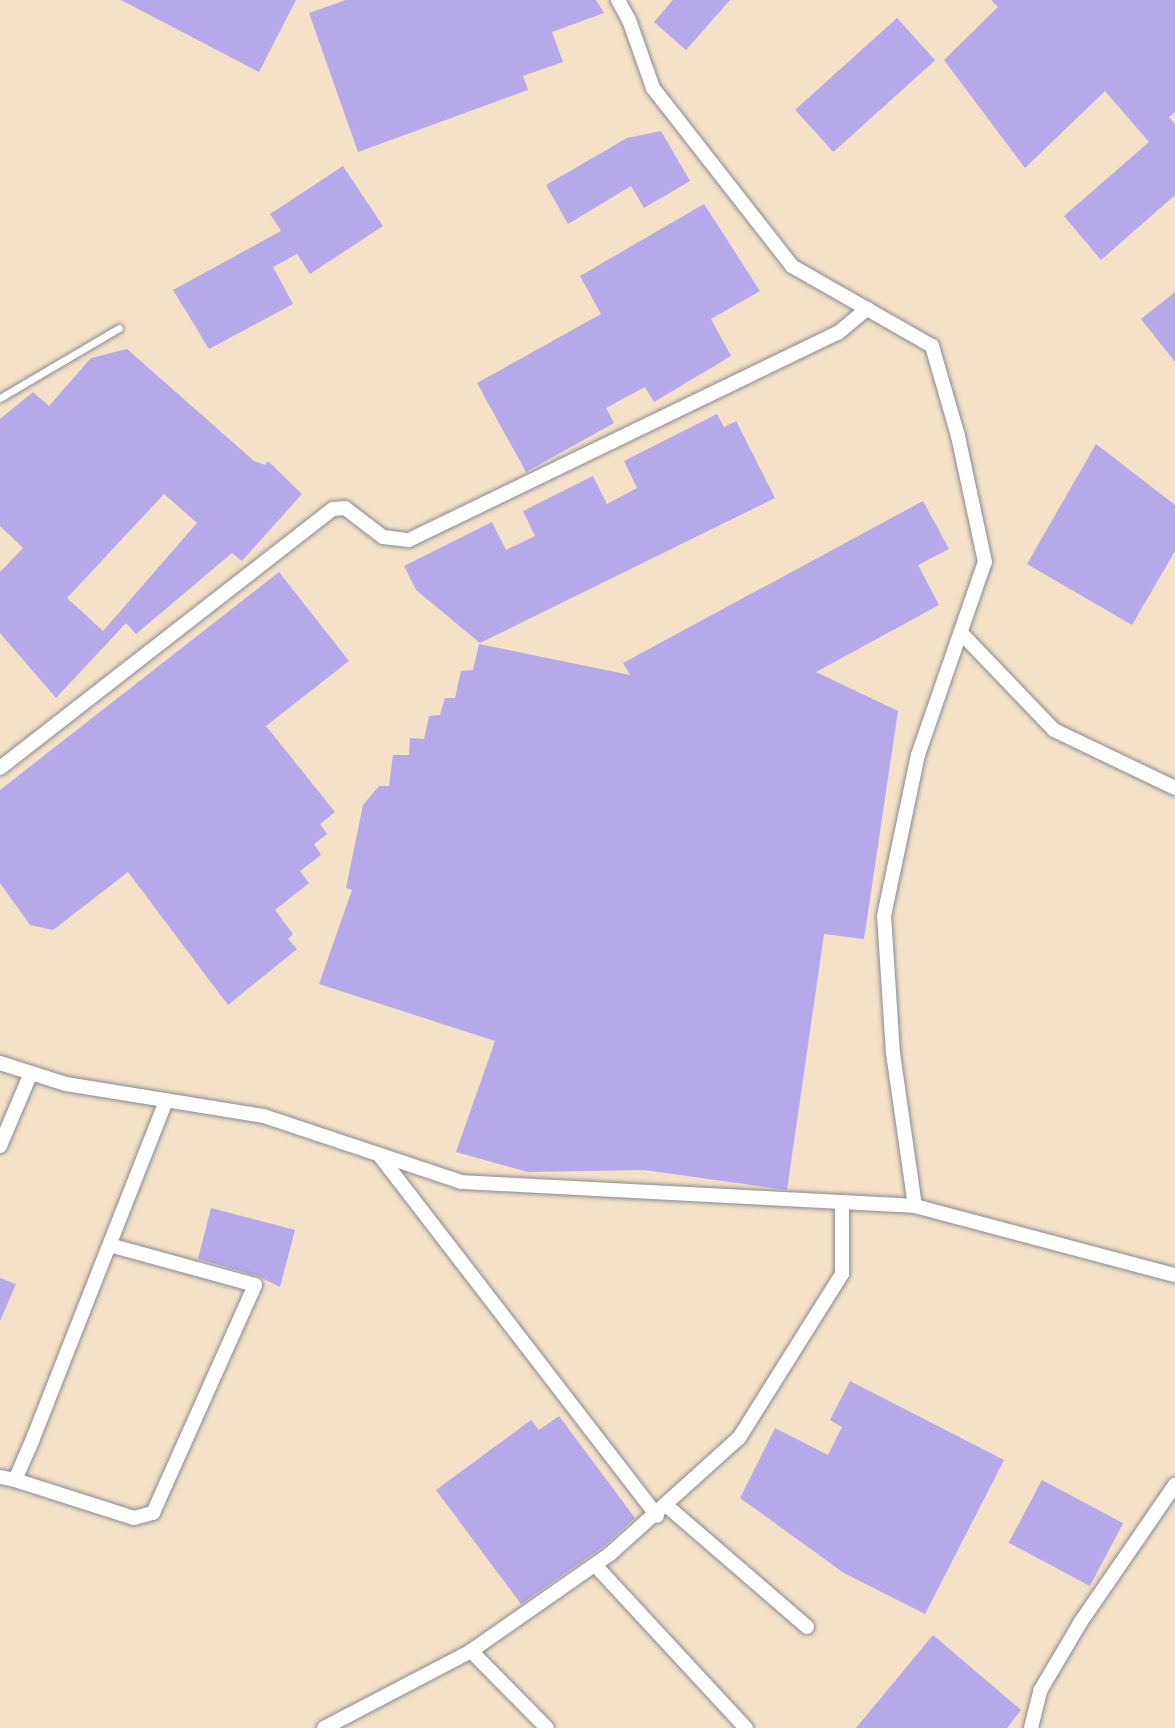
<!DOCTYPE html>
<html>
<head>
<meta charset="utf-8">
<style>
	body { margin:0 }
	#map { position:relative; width:1175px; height:1728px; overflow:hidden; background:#f4e1c7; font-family:"Playpen Sans",sans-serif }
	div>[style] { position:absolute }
	.building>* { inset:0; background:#b5a9ea; transform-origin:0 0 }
	.roads { filter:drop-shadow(0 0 2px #888892) drop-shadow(0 0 2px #888892) }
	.lane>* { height:7px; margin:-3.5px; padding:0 3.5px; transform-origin:3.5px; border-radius:3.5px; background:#fff }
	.street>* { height:14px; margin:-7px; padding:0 7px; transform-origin:7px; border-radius:7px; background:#fff }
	span { translate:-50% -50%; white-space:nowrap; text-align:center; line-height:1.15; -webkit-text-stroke:5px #fdfcf7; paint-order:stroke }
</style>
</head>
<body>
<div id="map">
	<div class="building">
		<i style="clip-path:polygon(121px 0,296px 0,259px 72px)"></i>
		<i style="clip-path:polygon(346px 0,596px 0,604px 13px,552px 32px,563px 62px,523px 76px,528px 90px,358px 152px,309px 13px)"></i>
		<i style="clip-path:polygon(673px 0,730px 0,686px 50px,654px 22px)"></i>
		<i style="clip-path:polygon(991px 0,1175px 0,1175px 112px,1169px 117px,1175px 124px,1175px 195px,1101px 260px,1064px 216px,1149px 142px,1105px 91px,1025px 168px,944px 60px,998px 7px)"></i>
		<i style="left:897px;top:18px;width:57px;height:137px;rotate:48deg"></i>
		<i style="clip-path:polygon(661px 131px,690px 181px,644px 208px,631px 186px,568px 224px,546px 185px,627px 138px)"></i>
		<i style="clip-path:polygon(343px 166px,383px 226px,310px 274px,297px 254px,273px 267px,293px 304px,209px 349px,173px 290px,281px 231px,270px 214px)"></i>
		<i style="clip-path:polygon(704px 204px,760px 291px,711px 319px,731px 356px,654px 402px,645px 387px,606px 408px,614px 423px,526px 472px,477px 383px,601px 314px,580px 276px)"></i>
		<i style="clip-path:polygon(1175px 292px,1175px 362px,1141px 319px)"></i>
		<i style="clip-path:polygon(evenodd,127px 349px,254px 461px,265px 465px,268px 461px,302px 494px,242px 561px,232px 553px,136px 634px,126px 623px,56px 698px,0 633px,0 572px,23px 548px,0 526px,0 419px,33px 392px,49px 406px,91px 358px,127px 349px,164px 494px,197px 523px,103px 631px,67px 598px,164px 494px)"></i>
		<i style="clip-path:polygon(717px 414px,724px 427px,736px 421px,775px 498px,480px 643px,416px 590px,404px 566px,492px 522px,506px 550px,535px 536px,523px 511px,593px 476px,607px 504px,637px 488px,624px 461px)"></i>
		<i style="clip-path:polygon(1096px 444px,1175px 505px,1175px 551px,1132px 625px,1027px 564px)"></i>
		<i style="clip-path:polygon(923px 501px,949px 549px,918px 565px,939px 605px,816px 672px,898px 711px,864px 939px,824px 934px,787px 1190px,644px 1170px,528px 1172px,456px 1152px,495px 1041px,319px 984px,352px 890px,346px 888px,363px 805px,379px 786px,389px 786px,393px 755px,409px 755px,410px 738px,424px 739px,429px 716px,440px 715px,445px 698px,455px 698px,461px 671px,473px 670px,479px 644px,630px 675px,623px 663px)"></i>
		<i style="clip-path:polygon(279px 572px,349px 661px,266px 726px,335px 812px,320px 824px,327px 834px,314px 844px,321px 855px,300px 871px,309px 883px,275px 910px,293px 934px,288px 939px,297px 949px,228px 1005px,128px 872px,53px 930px,30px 925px,0 883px,0 790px)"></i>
		<i style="clip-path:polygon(211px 1208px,295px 1230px,280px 1287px,258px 1276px,198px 1259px)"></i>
		<i style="clip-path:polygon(0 1278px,16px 1284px,0 1321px)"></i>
		<i style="clip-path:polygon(850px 1381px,1004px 1460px,925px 1614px,844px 1573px,740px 1498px,775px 1428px,828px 1455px,842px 1427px,830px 1420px)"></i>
		<i style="clip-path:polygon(559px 1416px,635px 1518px,604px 1546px,521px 1604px,436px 1490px,531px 1420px,539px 1430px)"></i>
		<i style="left:1042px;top:1480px;width:92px;height:71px;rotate:28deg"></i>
		<i style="clip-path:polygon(933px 1635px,1021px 1710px,1007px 1728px,856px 1728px)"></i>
	</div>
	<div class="roads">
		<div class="lane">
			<i style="left:0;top:398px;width:138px;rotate:-30.5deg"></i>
		</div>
		<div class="street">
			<i style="left:961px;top:633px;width:134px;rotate:46.2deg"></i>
			<i style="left:1054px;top:730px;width:134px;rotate:25.6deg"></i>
			<i style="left:0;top:768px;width:422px;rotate:-37.9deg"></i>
			<i style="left:333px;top:509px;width:12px;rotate:-5deg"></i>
			<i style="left:345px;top:508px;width:48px;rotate:37.3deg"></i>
			<i style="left:383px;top:537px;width:26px;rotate:7deg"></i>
			<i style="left:409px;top:540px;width:476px;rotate:-25.8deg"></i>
			<i style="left:838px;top:333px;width:38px;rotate:-40deg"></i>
			<i style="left:0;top:1063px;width:69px;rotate:17.7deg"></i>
			<i style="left:66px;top:1084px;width:201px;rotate:9.2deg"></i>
			<i style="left:264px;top:1116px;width:208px;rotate:18.5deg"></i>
			<i style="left:461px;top:1182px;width:455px;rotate:3deg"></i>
			<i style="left:915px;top:1206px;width:154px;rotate:-98.2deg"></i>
			<i style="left:893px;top:1054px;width:138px;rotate:-93.7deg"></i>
			<i style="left:884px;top:916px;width:165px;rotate:-78.1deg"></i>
			<i style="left:918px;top:755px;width:204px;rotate:-70.9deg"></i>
			<i style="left:985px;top:562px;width:129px;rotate:-102.1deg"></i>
			<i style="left:958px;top:436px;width:94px;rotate:-106.1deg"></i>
			<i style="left:932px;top:346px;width:161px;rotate:-150.3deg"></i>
			<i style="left:792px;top:266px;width:226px;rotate:-128deg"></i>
			<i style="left:653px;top:88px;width:72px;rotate:-109.4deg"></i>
			<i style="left:629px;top:20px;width:23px;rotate:-119deg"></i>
			<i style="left:0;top:1146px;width:79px;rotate:-67deg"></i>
			<i style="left:380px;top:1156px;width:454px;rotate:52.4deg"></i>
			<i style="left:915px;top:1206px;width:269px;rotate:14.9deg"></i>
			<i style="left:0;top:1477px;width:15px;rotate:11deg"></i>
			<i style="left:15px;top:1480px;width:43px;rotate:-66.4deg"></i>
			<i style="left:32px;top:1441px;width:366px;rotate:-68.5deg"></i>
			<i style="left:15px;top:1480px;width:125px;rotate:17.7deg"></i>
			<i style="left:134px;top:1518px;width:20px;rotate:-15deg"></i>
			<i style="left:153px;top:1513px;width:250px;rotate:-65.9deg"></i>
			<i style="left:255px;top:1285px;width:150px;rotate:-164.6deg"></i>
			<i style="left:667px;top:1506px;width:185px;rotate:40.8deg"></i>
			<i style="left:595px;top:1565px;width:222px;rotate:47.2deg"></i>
			<i style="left:471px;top:1651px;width:108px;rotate:45.4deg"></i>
			<i style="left:324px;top:1728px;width:166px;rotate:-27.6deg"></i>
			<i style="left:471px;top:1651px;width:169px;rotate:-34.9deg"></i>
			<i style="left:610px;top:1554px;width:173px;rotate:-42deg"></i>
			<i style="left:739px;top:1438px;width:194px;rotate:-57.9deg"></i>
			<i style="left:842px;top:1274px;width:72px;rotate:-90deg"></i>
			<i style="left:1031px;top:1728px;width:38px;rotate:-76deg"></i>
			<i style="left:1040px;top:1691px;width:79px;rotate:-59.5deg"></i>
			<i style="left:1080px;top:1623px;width:168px;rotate:-55.5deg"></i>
		</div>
	</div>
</div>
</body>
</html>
